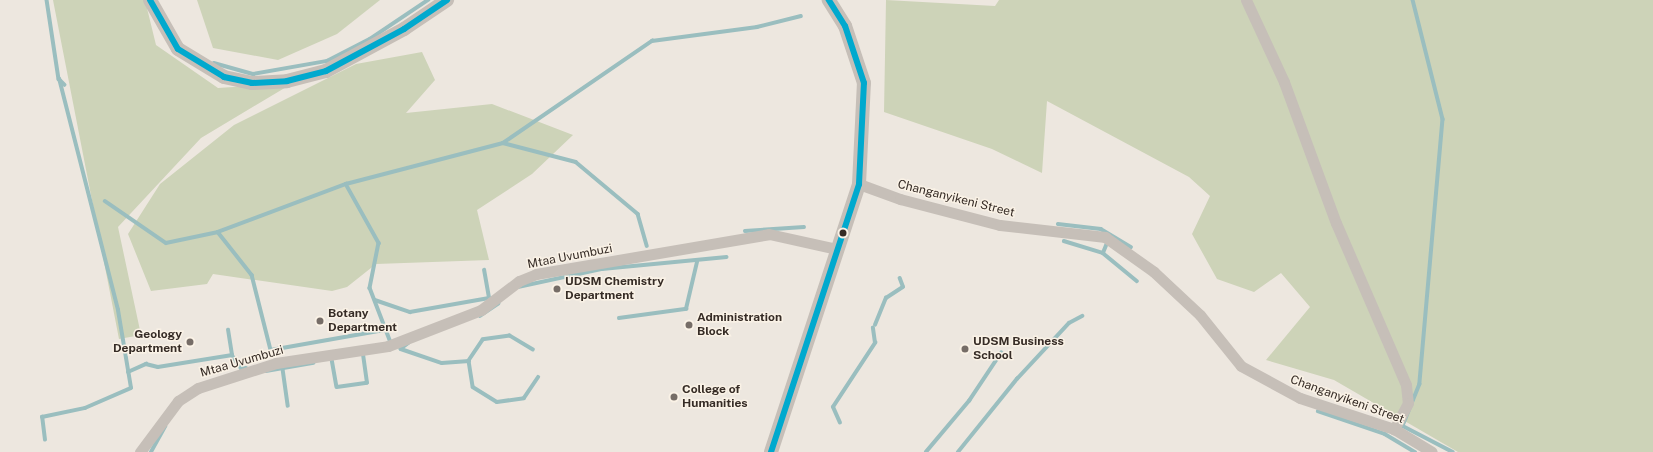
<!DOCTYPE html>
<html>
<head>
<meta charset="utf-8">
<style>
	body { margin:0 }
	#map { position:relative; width:1653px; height:452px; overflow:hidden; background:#ede7df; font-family:"Public Sans",sans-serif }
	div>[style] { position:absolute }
	.green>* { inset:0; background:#cdd3b8 }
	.stream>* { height:3.5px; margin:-1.75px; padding:0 1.75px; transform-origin:1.75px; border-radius:1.75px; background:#9abebf }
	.minor>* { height:11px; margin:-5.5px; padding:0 5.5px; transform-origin:5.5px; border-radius:5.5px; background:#c6bfb8 }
	.tertiary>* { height:14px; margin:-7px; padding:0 7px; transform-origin:7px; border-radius:7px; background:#c6bfb8 }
	.bus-1>* { height:6px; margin:-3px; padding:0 3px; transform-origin:3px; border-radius:3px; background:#00a9ce }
	.dots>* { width:11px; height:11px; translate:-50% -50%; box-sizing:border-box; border:2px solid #faf2e6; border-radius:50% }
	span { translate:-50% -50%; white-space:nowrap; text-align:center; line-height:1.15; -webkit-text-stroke:3px #faf2e6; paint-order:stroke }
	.street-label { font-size:12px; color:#362c26 }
	.poi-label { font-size:12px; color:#362c26; font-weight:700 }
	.left { translate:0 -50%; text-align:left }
	.right { translate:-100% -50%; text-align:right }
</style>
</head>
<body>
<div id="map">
	<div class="green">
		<i style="clip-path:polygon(53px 0,145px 0,156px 45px,218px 88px,293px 83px,201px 138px,118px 227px,141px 335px,119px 339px)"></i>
		<i style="clip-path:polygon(197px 0,380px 0,337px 34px,278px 60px,213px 48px)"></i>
		<i style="clip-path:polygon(886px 0,995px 6px,999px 0,1653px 0,1653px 452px,1458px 452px,1334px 380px,1266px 360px,1310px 307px,1281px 273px,1254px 292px,1217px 279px,1192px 234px,1210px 196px,1189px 177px,1047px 101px,1042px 173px,992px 149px,884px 112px)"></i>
		<i style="clip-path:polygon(422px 52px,435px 80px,406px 113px,492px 104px,573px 135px,532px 174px,477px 210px,489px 260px,376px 264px,347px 287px,332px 291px,213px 274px,207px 284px,151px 291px,128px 234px,160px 184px,234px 125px,356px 64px)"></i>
	</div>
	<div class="stream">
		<i style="left:47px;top:0;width:80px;rotate:81.4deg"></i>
		<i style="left:59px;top:79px;width:8px;rotate:45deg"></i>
		<i style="left:1413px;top:0;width:123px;rotate:75.9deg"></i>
		<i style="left:1443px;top:119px;width:266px;rotate:95deg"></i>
		<i style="left:1420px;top:384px;width:45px;rotate:112deg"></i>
		<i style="left:1403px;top:426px;width:56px;rotate:27.5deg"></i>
		<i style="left:214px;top:63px;width:41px;rotate:15.8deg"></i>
		<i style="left:253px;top:74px;width:75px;rotate:-10deg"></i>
		<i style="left:327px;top:61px;width:48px;rotate:-27.1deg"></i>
		<i style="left:370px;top:39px;width:70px;rotate:-33.9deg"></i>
		<i style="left:503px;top:143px;width:181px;rotate:-34.4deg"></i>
		<i style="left:652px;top:41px;width:106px;rotate:-7.6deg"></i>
		<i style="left:757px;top:27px;width:45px;rotate:-14deg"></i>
		<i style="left:346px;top:184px;width:68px;rotate:60.8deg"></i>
		<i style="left:379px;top:243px;width:46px;rotate:101.3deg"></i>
		<i style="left:370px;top:288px;width:56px;rotate:69deg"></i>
		<i style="left:105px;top:201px;width:74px;rotate:34.5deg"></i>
		<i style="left:166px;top:243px;width:53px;rotate:-11.9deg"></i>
		<i style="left:218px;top:232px;width:137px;rotate:-20.6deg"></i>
		<i style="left:346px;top:184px;width:162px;rotate:-14.6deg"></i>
		<i style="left:503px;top:143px;width:75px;rotate:14.6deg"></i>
		<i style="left:576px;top:162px;width:81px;rotate:40deg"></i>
		<i style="left:638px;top:214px;width:33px;rotate:74deg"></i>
		<i style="left:1058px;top:224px;width:43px;rotate:6.6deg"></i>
		<i style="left:1101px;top:229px;width:35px;rotate:31deg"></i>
		<i style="left:745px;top:231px;width:59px;rotate:-3.9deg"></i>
		<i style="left:218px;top:232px;width:55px;rotate:51.7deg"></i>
		<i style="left:252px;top:275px;width:77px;rotate:75.8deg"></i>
		<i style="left:271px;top:350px;width:116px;rotate:-10deg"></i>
		<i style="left:1064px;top:241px;width:41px;rotate:17.1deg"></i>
		<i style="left:1103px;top:253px;width:44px;rotate:39.5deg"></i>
		<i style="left:1103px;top:253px;width:11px;rotate:-68deg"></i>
		<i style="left:518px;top:287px;width:86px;rotate:-12.1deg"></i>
		<i style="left:602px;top:269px;width:125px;rotate:-5.5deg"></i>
		<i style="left:375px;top:300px;width:37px;rotate:19deg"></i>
		<i style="left:410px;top:312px;width:80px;rotate:-10deg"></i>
		<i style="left:489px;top:298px;width:28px;rotate:-100deg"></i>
		<i style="left:480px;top:316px;width:22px;rotate:-34deg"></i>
		<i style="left:619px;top:318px;width:68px;rotate:-7.7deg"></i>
		<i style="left:686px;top:309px;width:48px;rotate:-76.8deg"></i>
		<i style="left:875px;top:325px;width:29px;rotate:-68deg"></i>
		<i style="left:886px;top:298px;width:20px;rotate:-33deg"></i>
		<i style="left:903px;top:287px;width:9px;rotate:-111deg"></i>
		<i style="left:409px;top:343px;width:10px;rotate:143deg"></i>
		<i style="left:401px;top:349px;width:43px;rotate:18.9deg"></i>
		<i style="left:442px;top:363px;width:27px;rotate:-4deg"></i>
		<i style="left:533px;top:350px;width:27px;rotate:-149deg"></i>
		<i style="left:510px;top:336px;width:27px;rotate:172deg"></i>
		<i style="left:483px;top:340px;width:25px;rotate:124deg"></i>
		<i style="left:469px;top:361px;width:26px;rotate:81deg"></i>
		<i style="left:473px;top:387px;width:28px;rotate:32deg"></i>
		<i style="left:497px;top:402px;width:27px;rotate:-8deg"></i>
		<i style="left:524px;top:398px;width:25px;rotate:-56deg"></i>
		<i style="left:232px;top:355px;width:16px;rotate:55deg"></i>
		<i style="left:241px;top:368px;width:5px"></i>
		<i style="left:332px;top:359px;width:28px;rotate:80deg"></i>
		<i style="left:337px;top:387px;width:30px;rotate:-8deg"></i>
		<i style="left:367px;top:383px;width:30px;rotate:-98deg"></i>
		<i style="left:283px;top:369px;width:37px;rotate:82deg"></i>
		<i style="left:266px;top:371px;width:48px;rotate:-9.7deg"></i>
		<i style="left:128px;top:372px;width:20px;rotate:-24deg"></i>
		<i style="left:146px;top:364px;width:12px;rotate:14deg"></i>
		<i style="left:158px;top:367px;width:75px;rotate:-9.2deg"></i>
		<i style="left:232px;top:355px;width:25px;rotate:-99deg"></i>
		<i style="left:1318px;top:411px;width:71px;rotate:18.9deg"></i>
		<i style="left:1385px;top:434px;width:35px;rotate:31deg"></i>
		<i style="left:840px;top:423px;width:17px;rotate:-114deg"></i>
		<i style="left:833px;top:407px;width:77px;rotate:-56.7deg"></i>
		<i style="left:875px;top:343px;width:15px;rotate:-98deg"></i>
		<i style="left:45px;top:440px;width:23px;rotate:-97deg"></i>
		<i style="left:42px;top:417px;width:44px;rotate:-11.8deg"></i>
		<i style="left:85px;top:408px;width:50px;rotate:-23.5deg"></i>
		<i style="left:131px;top:388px;width:79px;rotate:-99.5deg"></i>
		<i style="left:118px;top:310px;width:238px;rotate:-104.3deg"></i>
		<i style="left:151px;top:452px;width:29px;rotate:-61deg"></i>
		<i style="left:926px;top:452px;width:67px;rotate:-49.9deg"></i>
		<i style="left:969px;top:401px;width:58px;rotate:-56.3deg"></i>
		<i style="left:958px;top:452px;width:94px;rotate:-51.1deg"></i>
		<i style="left:1017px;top:379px;width:76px;rotate:-47.1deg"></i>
		<i style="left:1069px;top:323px;width:15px;rotate:-28deg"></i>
	</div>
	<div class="minor">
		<i style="left:1246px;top:0;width:90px;rotate:65.1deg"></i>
		<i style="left:1284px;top:82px;width:150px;rotate:69.8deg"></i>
		<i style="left:1336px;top:223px;width:176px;rotate:66.6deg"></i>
		<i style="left:1406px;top:385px;width:18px;rotate:84deg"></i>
		<i style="left:1408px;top:403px;width:30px;rotate:118deg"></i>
		<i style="left:859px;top:184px;width:44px;rotate:20.1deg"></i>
		<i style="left:900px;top:199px;width:103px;rotate:14.6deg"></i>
		<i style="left:1000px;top:225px;width:106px;rotate:6.5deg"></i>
		<i style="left:1105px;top:237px;width:60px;rotate:35.5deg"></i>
		<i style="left:1154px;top:272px;width:63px;rotate:43.1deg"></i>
		<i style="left:1200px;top:315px;width:65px;rotate:51.2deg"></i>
		<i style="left:1241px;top:366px;width:67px;rotate:28.5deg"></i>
		<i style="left:1300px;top:398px;width:99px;rotate:18.3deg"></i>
		<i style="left:1394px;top:429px;width:44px;rotate:31.2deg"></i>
		<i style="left:140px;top:452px;width:64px;rotate:-53.3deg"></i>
		<i style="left:178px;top:401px;width:24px;rotate:-33deg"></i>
		<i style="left:198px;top:388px;width:82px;rotate:-17.8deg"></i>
		<i style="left:276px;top:363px;width:113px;rotate:-8.6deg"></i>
		<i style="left:388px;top:346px;width:100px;rotate:-21.2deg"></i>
		<i style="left:481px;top:310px;width:48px;rotate:-37.3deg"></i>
		<i style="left:519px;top:281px;width:18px;rotate:-22deg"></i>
		<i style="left:536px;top:274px;width:236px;rotate:-9.7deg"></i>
		<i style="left:769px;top:234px;width:70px;rotate:12.4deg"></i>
	</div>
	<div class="tertiary">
		<i style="left:150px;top:0;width:56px;rotate:60.3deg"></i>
		<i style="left:178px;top:49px;width:54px;rotate:31.3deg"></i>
		<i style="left:224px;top:77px;width:29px;rotate:12deg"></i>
		<i style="left:252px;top:83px;width:35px;rotate:-3deg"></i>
		<i style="left:287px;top:81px;width:40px;rotate:-14.4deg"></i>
		<i style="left:326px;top:71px;width:89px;rotate:-28.3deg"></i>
		<i style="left:404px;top:29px;width:52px;rotate:-34deg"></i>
		<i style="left:771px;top:452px;width:282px;rotate:-71.8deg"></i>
		<i style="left:859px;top:184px;width:101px;rotate:-87.2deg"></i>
		<i style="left:864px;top:83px;width:60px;rotate:-108.4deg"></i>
		<i style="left:845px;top:26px;width:31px;rotate:-122deg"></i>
	</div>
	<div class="bus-1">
		<i style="left:150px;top:0;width:56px;rotate:60.3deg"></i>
		<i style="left:178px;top:49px;width:54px;rotate:31.3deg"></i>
		<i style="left:224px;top:77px;width:29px;rotate:12deg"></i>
		<i style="left:252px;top:83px;width:35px;rotate:-3deg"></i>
		<i style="left:287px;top:81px;width:40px;rotate:-14.4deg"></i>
		<i style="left:326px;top:71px;width:89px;rotate:-28.3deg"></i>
		<i style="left:404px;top:29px;width:52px;rotate:-34deg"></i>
		<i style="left:771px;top:452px;width:282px;rotate:-71.8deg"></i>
		<i style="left:859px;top:184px;width:101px;rotate:-87.2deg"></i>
		<i style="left:864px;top:83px;width:60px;rotate:-108.4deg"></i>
		<i style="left:845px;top:26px;width:31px;rotate:-122deg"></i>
	</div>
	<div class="dots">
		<i style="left:843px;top:233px;background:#362c26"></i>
		<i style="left:557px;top:289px;background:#766d67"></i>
		<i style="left:320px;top:321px;background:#766d67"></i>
		<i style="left:689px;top:325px;background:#766d67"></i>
		<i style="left:190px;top:342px;background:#766d67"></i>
		<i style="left:965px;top:349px;background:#766d67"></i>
		<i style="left:674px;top:397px;background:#766d67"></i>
	</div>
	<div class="street-label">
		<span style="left:956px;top:199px;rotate:14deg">Changanyikeni Street</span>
		<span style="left:570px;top:257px;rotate:-11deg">Mtaa Uvumbuzi</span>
		<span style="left:242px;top:362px;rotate:-16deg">Mtaa Uvumbuzi</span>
		<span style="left:1347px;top:400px;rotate:20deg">Changanyikeni Street</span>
	</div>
	<div class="poi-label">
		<span class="left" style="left:565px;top:289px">UDSM Chemistry<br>Department</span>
		<span class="left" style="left:328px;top:321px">Botany<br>Department</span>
		<span class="left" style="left:697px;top:325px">Administration<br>Block</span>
		<span class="right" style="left:182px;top:342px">Geology<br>Department</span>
		<span class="left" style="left:973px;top:349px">UDSM Business<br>School</span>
		<span class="left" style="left:682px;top:397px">College of<br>Humanities</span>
	</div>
</div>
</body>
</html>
